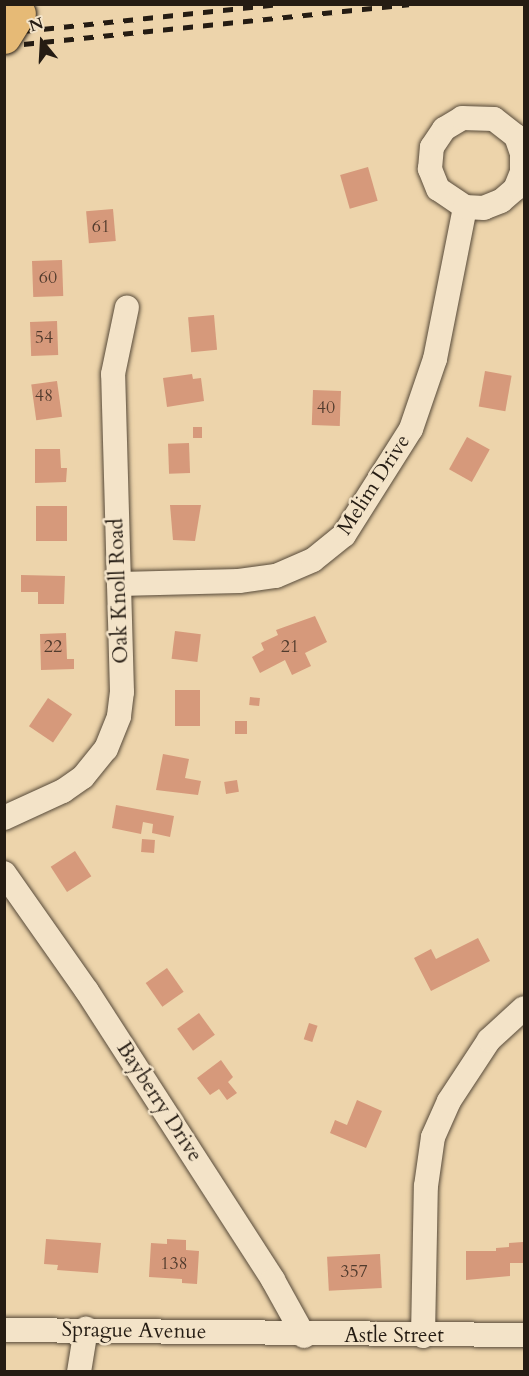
<!DOCTYPE html>
<html>
<head>
<meta charset="utf-8">
<style>
	body { margin:0 }
	#map { position:relative; width:529px; height:1376px; overflow:hidden; background:#edd4ab; font-family:Cardo,serif }
	div>[style] { position:absolute }
	.building>* { inset:0; background:#d6997b; transform-origin:0 0 }
	.roads { filter:drop-shadow(0 0 2px #574a39) drop-shadow(0 0 2px #574a39) }
	.minor>* { height:24px; margin:-12px; padding:0 12px; transform-origin:12px; border-radius:12px; background:#f3e3c8 }
	.rail>* { height:4.5px; margin-top:-2.25px; transform-origin:0; background:repeating-linear-gradient(90deg,#251c13 0 10px,transparent 0 20px) }
	.bridges { filter:drop-shadow(0 0 2px #251c13) drop-shadow(0 0 2px #251c13) }
	.highway-bridge>* { height:33px; margin:-16.5px; padding:0 16.5px; transform-origin:16.5px; border-radius:16.5px; background:#e6ba76 }
	span { translate:-50% -50%; white-space:nowrap; text-align:center; line-height:1.15; -webkit-text-stroke:5px #f3e3c8; paint-order:stroke }
	.number-label { font-size:18px; color:#513b2d }
	.number-label span { -webkit-text-stroke-width:0 }
	.street-label { font-size:21px; color:#251c13 }
	.frame { position:absolute; inset:0; border:6px solid #251c13; pointer-events:none }
	.north { position:absolute; left:12px; top:12px; width:60px; height:60px; -webkit-text-stroke:4px #f3e3c8; paint-order:stroke; rotate:342deg; font-size:16px; font-weight:700; line-height:24px; text-align:center; color:#251c13 }
	.north::after { content:''; display:block; margin:auto; width:21px; height:27px; background:#251c13; clip-path:polygon(50% 0,100% 100%,50% 72%,0 100%) }
</style>
</head>
<body>
<div id="map">
	<div class="building">
		<i style="left:368px;top:167px;width:35px;height:29px;rotate:74deg"></i>
		<i style="left:113px;top:209px;width:32px;height:27px;rotate:85deg"></i>
		<i style="left:62px;top:260px;width:36px;height:30px;rotate:88deg"></i>
		<i style="left:214px;top:315px;width:35px;height:26px;rotate:85deg"></i>
		<i style="left:57px;top:321px;width:34px;height:27px;rotate:88deg"></i>
		<i style="left:485px;top:371px;width:27px;height:36px;rotate:10deg"></i>
		<i style="clip-path:polygon(192px 374px,193px 379px,201px 378px,204px 401px,167px 407px,163px 378px)"></i>
		<i style="left:57px;top:381px;width:36px;height:26px;rotate:82deg"></i>
		<i style="left:313px;top:390px;width:28px;height:35px;rotate:2deg"></i>
		<i style="left:193px;top:427px;width:9px;height:11px"></i>
		<i style="left:467px;top:437px;width:26px;height:37px;rotate:29deg"></i>
		<i style="left:189px;top:443px;width:30px;height:21px;rotate:88deg"></i>
		<i style="clip-path:polygon(35px 449px,60px 449px,61px 468px,67px 468px,66px 482px,35px 483px)"></i>
		<i style="clip-path:polygon(170px 505px,201px 505px,195px 541px,173px 540px)"></i>
		<i style="left:36px;top:506px;width:31px;height:35px"></i>
		<i style="clip-path:polygon(21px 575px,65px 576px,64px 604px,38px 604px,38px 592px,21px 592px)"></i>
		<i style="clip-path:polygon(315px 616px,327px 642px,305px 653px,311px 666px,292px 675px,285px 660px,260px 673px,252px 657px,264px 650px,261px 643px,278px 635px,276px 630px)"></i>
		<i style="left:175px;top:631px;width:26px;height:28px;rotate:7deg"></i>
		<i style="clip-path:polygon(66px 633px,67px 659px,74px 659px,74px 669px,41px 670px,40px 634px)"></i>
		<i style="left:175px;top:690px;width:25px;height:36px"></i>
		<i style="left:250px;top:697px;width:10px;height:8px;rotate:6deg"></i>
		<i style="left:48px;top:698px;width:29px;height:34px;rotate:34deg"></i>
		<i style="left:235px;top:721px;width:12px;height:13px"></i>
		<i style="clip-path:polygon(163px 754px,189px 759px,185px 778px,201px 781px,198px 795px,156px 790px)"></i>
		<i style="left:237px;top:780px;width:12px;height:13px;rotate:81deg"></i>
		<i style="clip-path:polygon(116px 805px,174px 816px,170px 837px,152px 833px,153px 824px,143px 822px,141px 834px,112px 828px)"></i>
		<i style="left:142px;top:839px;width:13px;height:13px;rotate:4deg"></i>
		<i style="left:75px;top:851px;width:30px;height:29px;rotate:57deg"></i>
		<i style="clip-path:polygon(478px 938px,490px 961px,431px 991px,414px 958px,431px 949px,436px 959px)"></i>
		<i style="left:167px;top:968px;width:29px;height:26px;rotate:55deg"></i>
		<i style="left:199px;top:1013px;width:27px;height:27px;rotate:54deg"></i>
		<i style="left:309px;top:1023px;width:9px;height:17px;rotate:18deg"></i>
		<i style="clip-path:polygon(221px 1060px,233px 1077px,228px 1082px,237px 1093px,227px 1100px,219px 1089px,210px 1095px,197px 1078px)"></i>
		<i style="clip-path:polygon(357px 1100px,382px 1111px,366px 1148px,330px 1133px,335px 1120px,347px 1125px)"></i>
		<i style="clip-path:polygon(46px 1239px,101px 1243px,98px 1273px,57px 1270px,58px 1265px,44px 1264px)"></i>
		<i style="clip-path:polygon(167px 1239px,186px 1240px,186px 1250px,199px 1251px,197px 1284px,182px 1283px,182px 1279px,149px 1277px,151px 1243px,167px 1244px)"></i>
		<i style="clip-path:polygon(523px 1242px,523px 1263px,510px 1263px,510px 1276px,466px 1280px,466px 1251px,496px 1251px,496px 1248px,509px 1247px,509px 1243px)"></i>
		<i style="left:380px;top:1254px;width:34px;height:53px;rotate:87deg"></i>
	</div>
	<div class="roads">
		<div class="minor">
			<i style="left:119px;top:584px;width:120px;rotate:-1.4deg"></i>
			<i style="left:239px;top:581px;width:37px;rotate:-8deg"></i>
			<i style="left:276px;top:576px;width:40px;rotate:-23.4deg"></i>
			<i style="left:313px;top:560px;width:40px;rotate:-39deg"></i>
			<i style="left:344px;top:535px;width:125px;rotate:-57.7deg"></i>
			<i style="left:411px;top:429px;width:74px;rotate:-71.1deg"></i>
			<i style="left:435px;top:359px;width:155px;rotate:-78.8deg"></i>
			<i style="left:465px;top:207px;width:32px;rotate:-146deg"></i>
			<i style="left:438px;top:189px;width:22px;rotate:-112deg"></i>
			<i style="left:430px;top:169px;width:22px;rotate:-85deg"></i>
			<i style="left:432px;top:147px;width:22px;rotate:-56deg"></i>
			<i style="left:444px;top:129px;width:21px;rotate:-31deg"></i>
			<i style="left:462px;top:118px;width:32px;rotate:2deg"></i>
			<i style="left:494px;top:119px;width:28px;rotate:38deg"></i>
			<i style="left:516px;top:136px;width:18px;rotate:71deg"></i>
			<i style="left:522px;top:153px;width:19px;rotate:90deg"></i>
			<i style="left:522px;top:172px;width:18px;rotate:112deg"></i>
			<i style="left:515px;top:189px;width:18px;rotate:139deg"></i>
			<i style="left:501px;top:201px;width:18px;rotate:158deg"></i>
			<i style="left:484px;top:208px;width:19px;rotate:-177deg"></i>
			<i style="left:4px;top:818px;width:65px;rotate:-24.6deg"></i>
			<i style="left:63px;top:791px;width:24px;rotate:-35deg"></i>
			<i style="left:83px;top:777px;width:36px;rotate:-51deg"></i>
			<i style="left:106px;top:749px;width:35px;rotate:-68deg"></i>
			<i style="left:119px;top:716px;width:24px;rotate:-83deg"></i>
			<i style="left:122px;top:692px;width:318px;rotate:-91.6deg"></i>
			<i style="left:113px;top:374px;width:68px;rotate:-78.2deg"></i>
			<i style="left:4px;top:873px;width:144px;rotate:54.9deg"></i>
			<i style="left:87px;top:991px;width:344px;rotate:57.2deg"></i>
			<i style="left:273px;top:1280px;width:64px;rotate:61deg"></i>
			<i style="left:4px;top:1330px;width:520px;rotate:0.55deg"></i>
			<i style="left:423px;top:1336px;width:150px;rotate:-88.9deg"></i>
			<i style="left:426px;top:1186px;width:49px;rotate:-81.9deg"></i>
			<i style="left:433px;top:1137px;width:39px;rotate:-66deg"></i>
			<i style="left:449px;top:1101px;width:73px;rotate:-56.7deg"></i>
			<i style="left:489px;top:1040px;width:47px;rotate:-42.4deg"></i>
			<i style="left:79px;top:1372px;width:44px;rotate:-80.8deg"></i>
		</div>
	</div>
	<div class="rail">
		<i style="left:4px;top:33px;width:277px;rotate:-6deg"></i>
		<i style="left:4px;top:46px;width:407px;rotate:-5.9deg"></i>
	</div>
	<div class="bridges">
		<div class="highway-bridge">
			<i style="left:4px;top:37px;width:28px;rotate:-58deg"></i>
		</div>
	</div>
	<div class="number-label">
		<span style="left:101px;top:227px">61</span>
		<span style="left:48px;top:278px">60</span>
		<span style="left:44px;top:338px">54</span>
		<span style="left:44px;top:396px">48</span>
		<span style="left:326px;top:408px">40</span>
		<span style="left:53px;top:647px">22</span>
		<span style="left:290px;top:647px">21</span>
		<span style="left:174px;top:1264px">138</span>
		<span style="left:354px;top:1272px">357</span>
	</div>
	<div class="street-label">
		<span style="left:374px;top:485px;rotate:-57deg">Melim Drive</span>
		<span style="left:119px;top:591px;rotate:-92deg">Oak Knoll Road</span>
		<span style="left:159px;top:1102px;rotate:57deg">Bayberry Drive</span>
		<span style="left:134px;top:1331px;rotate:1deg">Sprague Avenue</span>
		<span style="left:394px;top:1336px">Astle Street</span>
	</div>
	<div class="frame"></div>
	<div class="north">N</div>
</div>
</body>
</html>
